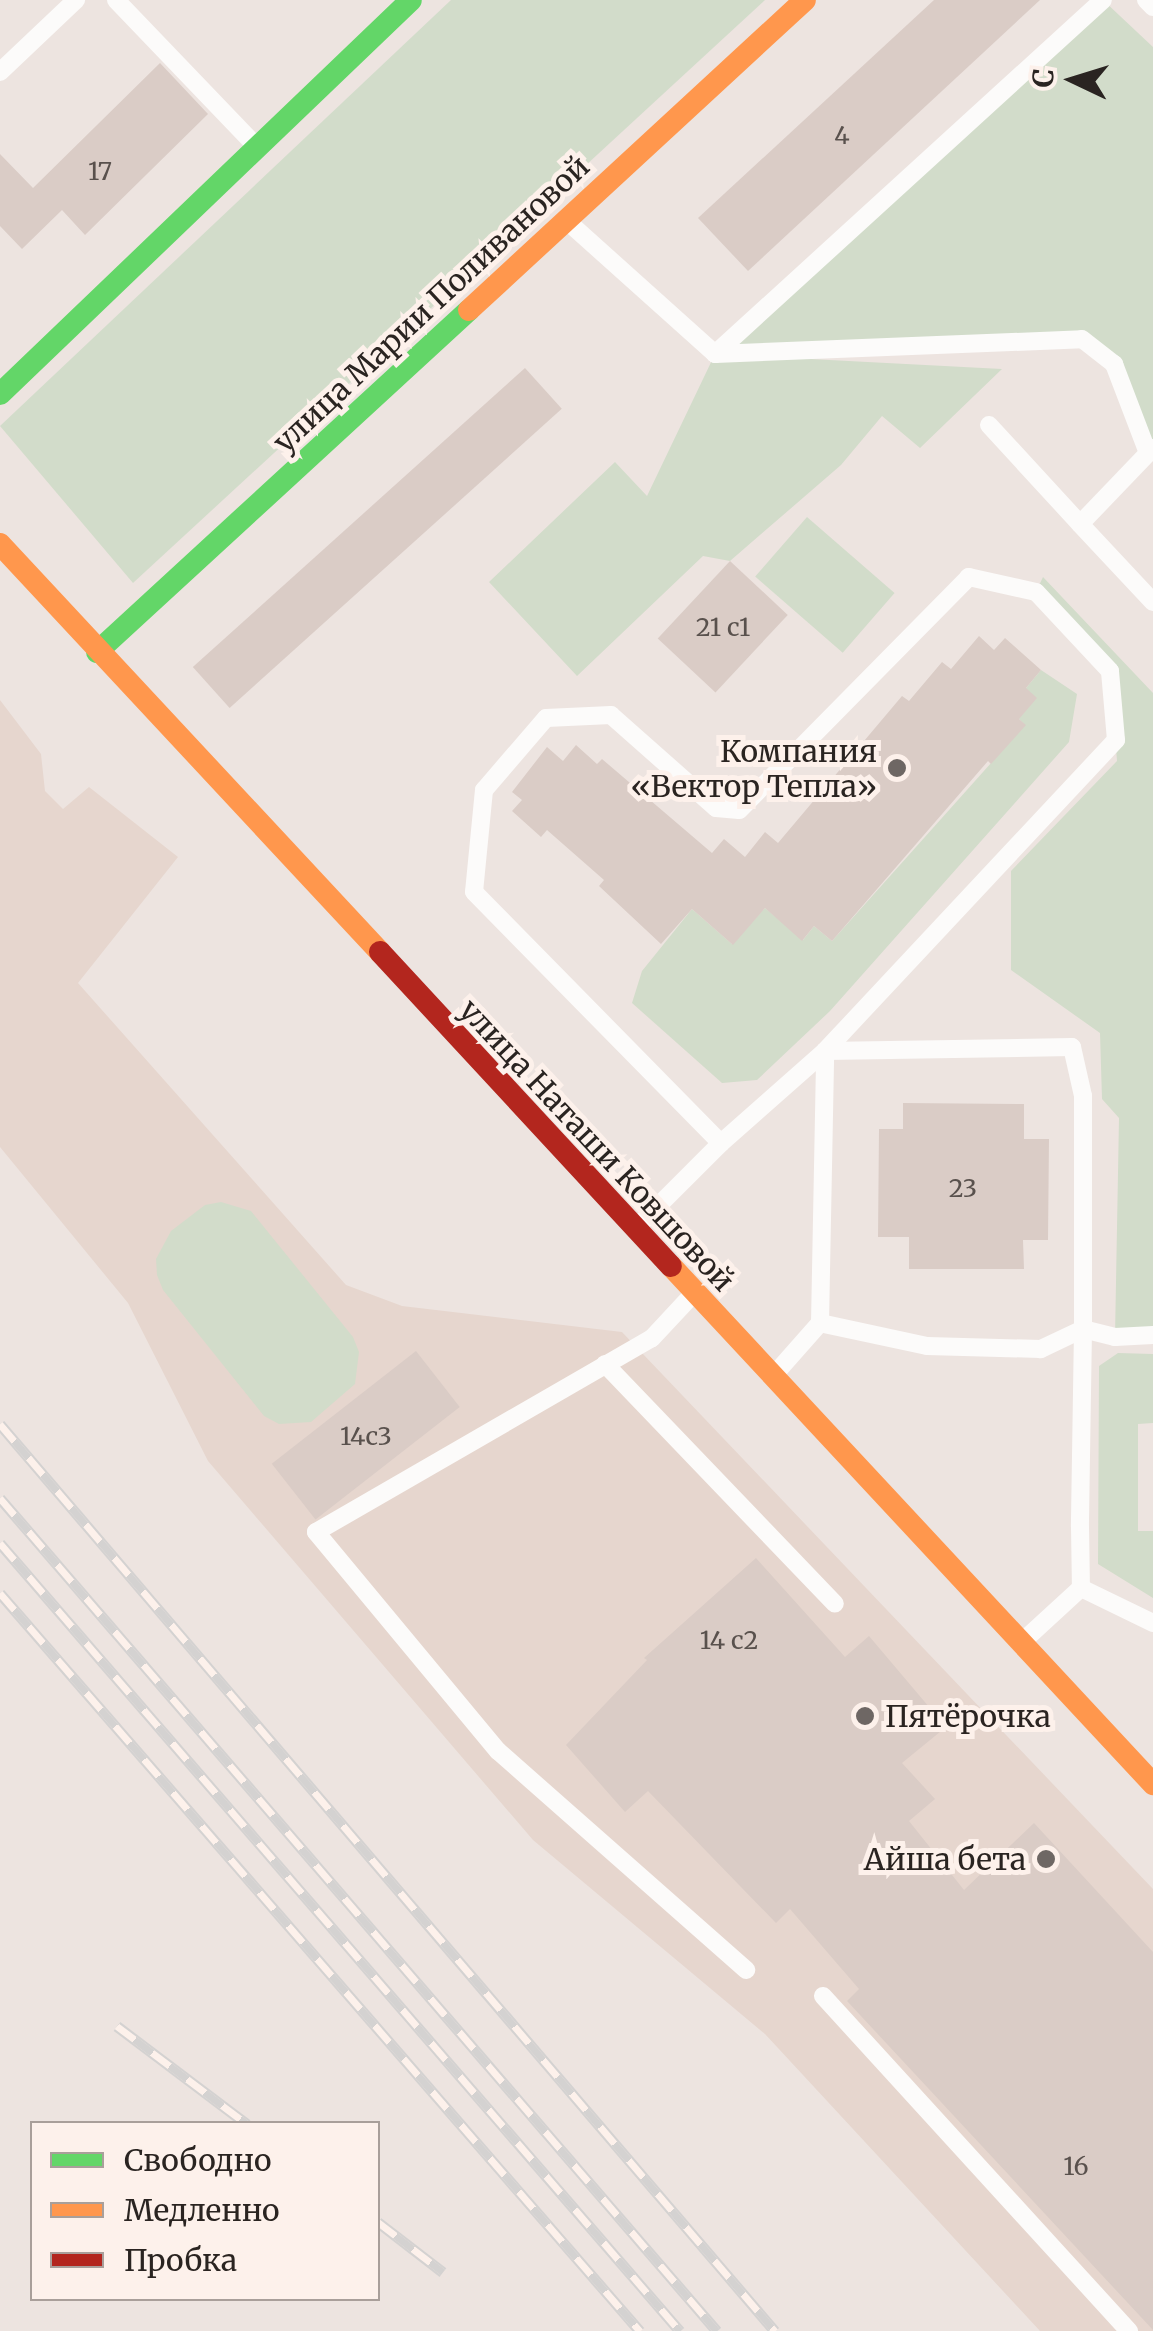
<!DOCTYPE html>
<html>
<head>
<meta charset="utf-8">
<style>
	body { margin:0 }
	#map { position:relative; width:1153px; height:2331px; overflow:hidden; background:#ede4e0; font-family:Merriweather,serif }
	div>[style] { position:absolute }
	.built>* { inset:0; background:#e6d6ce }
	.green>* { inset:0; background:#d2dcca; transform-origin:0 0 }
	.building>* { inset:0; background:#daccc6; transform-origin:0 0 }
	.lane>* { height:18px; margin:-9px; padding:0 9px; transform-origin:9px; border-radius:9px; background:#fcfbfa }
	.fast>* { height:22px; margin:-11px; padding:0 11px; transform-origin:11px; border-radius:11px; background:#63d668 }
	.slow>* { height:22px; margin:-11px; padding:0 11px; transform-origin:11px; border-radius:11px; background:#ff974d }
	.jam>* { height:22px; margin:-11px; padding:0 11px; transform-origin:11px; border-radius:11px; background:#b3261e }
	.rail>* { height:11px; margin-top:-5.5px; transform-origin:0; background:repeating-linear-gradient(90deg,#fdf1eb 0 22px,#d4d2d1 0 44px); box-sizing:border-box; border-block:2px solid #d4d2d1 }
	.dots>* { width:28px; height:28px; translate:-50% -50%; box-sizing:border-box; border:5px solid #fdf1eb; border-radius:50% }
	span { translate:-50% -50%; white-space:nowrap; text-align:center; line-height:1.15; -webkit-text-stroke:10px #fdf1eb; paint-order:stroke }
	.number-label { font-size:25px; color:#59514d }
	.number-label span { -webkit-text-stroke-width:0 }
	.street-label { font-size:30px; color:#2a2421 }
	.poi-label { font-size:30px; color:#2a2421 }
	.right { translate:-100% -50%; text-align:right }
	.left { translate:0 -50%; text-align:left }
	.legend { position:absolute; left:30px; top:2121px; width:350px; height:180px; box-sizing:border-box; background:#fdf1eb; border:2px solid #a99f9a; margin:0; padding:12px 18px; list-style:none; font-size:30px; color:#2a2421 }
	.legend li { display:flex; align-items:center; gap:20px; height:50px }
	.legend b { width:50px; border:2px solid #a99f9a }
	.north { position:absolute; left:1023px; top:30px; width:100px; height:100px; -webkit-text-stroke:8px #fdf1eb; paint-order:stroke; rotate:274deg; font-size:28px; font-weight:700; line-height:40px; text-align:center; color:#2a2421 }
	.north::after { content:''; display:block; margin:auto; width:35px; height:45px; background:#2a2421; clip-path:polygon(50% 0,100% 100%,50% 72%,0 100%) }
</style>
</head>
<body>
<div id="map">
	<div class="built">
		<i style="clip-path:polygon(0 700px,41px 754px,45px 791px,63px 809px,89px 787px,178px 857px,78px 983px,346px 1285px,402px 1306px,622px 1332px,1153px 1889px,1153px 2331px,1040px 2331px,765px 2034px,533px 1840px,208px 1461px,128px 1303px,0 1147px)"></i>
	</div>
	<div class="green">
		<i style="clip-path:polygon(451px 0,765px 0,133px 583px,0 426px)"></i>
		<i style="clip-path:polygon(1103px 0,1153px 47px,1153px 448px,1114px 364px,1082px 339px,731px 355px,1002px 369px,920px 448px,882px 416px,841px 465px,730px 561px,703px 556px,577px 676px,489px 582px,615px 462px,647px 496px,715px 354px)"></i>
		<i style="left:807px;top:517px;width:116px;height:79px;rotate:41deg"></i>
		<i style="clip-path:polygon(1043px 577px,1153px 693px,1153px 1335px,1115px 1337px,1119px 1118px,1102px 1099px,1100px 1033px,1011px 970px,1011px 871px,1117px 761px,1110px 671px,1036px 592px)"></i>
		<i style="clip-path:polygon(1041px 670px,1077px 694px,1069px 742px,830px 1011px,757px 1080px,722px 1083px,632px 1003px,642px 971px,692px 909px,732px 944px,765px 908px,803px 940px,814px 926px,832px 941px,1025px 725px,1019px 719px,1026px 688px)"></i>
		<i style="clip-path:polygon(221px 1202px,251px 1211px,353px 1337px,359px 1352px,355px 1384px,311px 1422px,279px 1424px,264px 1416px,163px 1290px,157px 1275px,156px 1259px,171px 1231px,205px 1205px)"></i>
		<i style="clip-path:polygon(1118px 1353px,1153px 1354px,1153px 1423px,1138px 1424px,1138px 1531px,1153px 1531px,1153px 1598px,1098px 1564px,1099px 1366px)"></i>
	</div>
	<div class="building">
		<i style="clip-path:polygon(934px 0,1040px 0,748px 271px,698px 218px)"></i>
		<i style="clip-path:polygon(160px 63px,208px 114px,85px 235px,62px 210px,22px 249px,0 226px,0 154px,33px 188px)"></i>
		<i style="left:525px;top:368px;width:55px;height:447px;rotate:48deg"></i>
		<i style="left:730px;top:561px;width:79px;height:106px;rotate:43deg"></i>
		<i style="clip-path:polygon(979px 636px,994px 650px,1005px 638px,1041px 670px,1026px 688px,1037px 698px,1019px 719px,1026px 725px,991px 764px,988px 761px,832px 941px,814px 926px,802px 941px,765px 908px,733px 945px,692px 909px,661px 944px,599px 886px,604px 880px,547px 830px,541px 837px,512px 811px,522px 800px,512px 792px,547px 747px,563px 761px,576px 745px,597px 764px,602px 759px,712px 853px,724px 839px,745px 857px,765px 832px,778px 843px,902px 696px,909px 701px,942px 662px,951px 669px)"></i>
		<i style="clip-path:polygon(903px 1103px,1024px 1104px,1024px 1139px,1049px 1139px,1048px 1240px,1023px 1240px,1024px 1269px,909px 1269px,909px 1237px,878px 1237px,879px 1129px,903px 1129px)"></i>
		<i style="left:416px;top:1351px;width:71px;height:183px;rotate:52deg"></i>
		<i style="clip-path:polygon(756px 1558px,845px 1657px,869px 1636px,946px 1727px,902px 1763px,935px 1799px,909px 1821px,964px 1890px,1034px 1823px,1153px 1952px,1153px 2330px,847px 2001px,859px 1989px,790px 1909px,776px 1923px,648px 1791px,625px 1812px,566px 1745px,647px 1660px,644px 1658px)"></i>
	</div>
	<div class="lane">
		<i style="left:116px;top:0;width:204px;rotate:46.2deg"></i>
		<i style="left:1146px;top:0;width:10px;rotate:45deg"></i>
		<i style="left:0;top:72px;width:105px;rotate:-43.5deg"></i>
		<i style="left:567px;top:221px;width:199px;rotate:41.9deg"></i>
		<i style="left:715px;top:354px;width:525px;rotate:-42.38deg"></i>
		<i style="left:715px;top:354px;width:367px;rotate:-2.3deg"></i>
		<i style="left:1082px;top:339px;width:41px;rotate:38deg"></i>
		<i style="left:1114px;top:364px;width:95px;rotate:69.1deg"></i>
		<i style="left:989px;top:425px;width:134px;rotate:47.4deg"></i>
		<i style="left:1153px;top:448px;width:105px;rotate:133.8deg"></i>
		<i style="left:1080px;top:524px;width:107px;rotate:46.9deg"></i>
		<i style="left:637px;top:1227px;width:119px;rotate:-45deg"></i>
		<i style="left:721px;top:1143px;width:139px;rotate:-41.5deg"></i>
		<i style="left:825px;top:1051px;width:426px;rotate:-46.9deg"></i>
		<i style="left:1116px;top:740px;width:69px;rotate:-95deg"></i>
		<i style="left:1110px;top:671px;width:108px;rotate:-133.1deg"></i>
		<i style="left:1036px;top:592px;width:69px;rotate:-167.4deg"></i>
		<i style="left:969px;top:577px;width:327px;rotate:134.6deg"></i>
		<i style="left:739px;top:810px;width:23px;rotate:-175deg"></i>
		<i style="left:716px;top:808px;width:140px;rotate:-138.5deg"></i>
		<i style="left:611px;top:715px;width:65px;rotate:177.4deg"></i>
		<i style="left:546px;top:718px;width:95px;rotate:130.7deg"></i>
		<i style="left:484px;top:790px;width:102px;rotate:95.6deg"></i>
		<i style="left:474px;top:892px;width:352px;rotate:45.5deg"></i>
		<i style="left:694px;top:1293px;width:62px;rotate:133deg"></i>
		<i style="left:652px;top:1338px;width:388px;rotate:150deg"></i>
		<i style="left:316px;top:1532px;width:285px;rotate:50.3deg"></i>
		<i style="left:498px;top:1751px;width:331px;rotate:41.4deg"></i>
		<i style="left:1153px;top:1335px;width:38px;rotate:177deg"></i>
		<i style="left:1115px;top:1337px;width:33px;rotate:-166deg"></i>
		<i style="left:1083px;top:1329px;width:47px;rotate:154.5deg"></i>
		<i style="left:1041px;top:1349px;width:114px;rotate:-178.5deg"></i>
		<i style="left:927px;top:1346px;width:109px;rotate:-167.9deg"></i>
		<i style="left:820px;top:1323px;width:272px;rotate:-88.9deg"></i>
		<i style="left:825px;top:1051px;width:247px;rotate:-0.9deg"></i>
		<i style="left:1072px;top:1047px;width:50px;rotate:77.3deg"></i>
		<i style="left:1083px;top:1096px;width:233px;rotate:90deg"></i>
		<i style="left:1083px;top:1329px;width:198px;rotate:90.9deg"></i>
		<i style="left:1080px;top:1527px;width:61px;rotate:89.1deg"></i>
		<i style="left:1081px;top:1588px;width:80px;rotate:25.9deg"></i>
		<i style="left:605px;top:1364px;width:332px;rotate:46.2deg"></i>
		<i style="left:774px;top:1375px;width:69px;rotate:-48.5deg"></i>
		<i style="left:1022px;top:1642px;width:80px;rotate:-42.5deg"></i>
		<i style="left:823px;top:1996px;width:454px;rotate:47.6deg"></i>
	</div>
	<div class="fast">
		<i style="left:0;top:394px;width:569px;rotate:-43.79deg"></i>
		<i style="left:97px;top:652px;width:505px;rotate:-42.59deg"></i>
	</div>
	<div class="slow">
		<i style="left:469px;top:310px;width:457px;rotate:-42.7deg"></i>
		<i style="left:0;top:544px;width:558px;rotate:47.04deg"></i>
		<i style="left:671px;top:1266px;width:708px;rotate:47.06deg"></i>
	</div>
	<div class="jam">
		<i style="left:380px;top:952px;width:428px;rotate:47.2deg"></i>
	</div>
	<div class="rail">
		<i style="left:0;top:1424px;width:1193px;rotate:49.49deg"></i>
		<i style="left:0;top:1498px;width:1099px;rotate:49.28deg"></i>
		<i style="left:0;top:1543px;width:1041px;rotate:49.21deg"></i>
		<i style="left:0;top:1593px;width:977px;rotate:49.07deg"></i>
		<i style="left:117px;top:2026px;width:163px;rotate:37deg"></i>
		<i style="left:378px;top:2222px;width:82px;rotate:37.6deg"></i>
	</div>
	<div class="dots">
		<i style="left:897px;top:768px;background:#6e6764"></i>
		<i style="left:865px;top:1716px;background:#6e6764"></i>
		<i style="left:1046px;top:1859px;background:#6e6764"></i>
	</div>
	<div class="number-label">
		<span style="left:842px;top:135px">4</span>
		<span style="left:100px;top:171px">17</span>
		<span style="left:723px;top:627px">21 с1</span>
		<span style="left:963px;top:1188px">23</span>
		<span style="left:366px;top:1436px">14с3</span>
		<span style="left:729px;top:1640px">14 с2</span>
		<span style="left:1076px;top:2166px">16</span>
	</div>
	<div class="street-label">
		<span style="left:431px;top:304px;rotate:-43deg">улица Марии Поливановой</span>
		<span style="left:597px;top:1145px;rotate:47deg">улица Наташи Ковшовой</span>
	</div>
	<div class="poi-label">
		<span class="right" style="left:877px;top:768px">Компания<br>«Вектор Тепла»</span>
		<span class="left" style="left:885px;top:1716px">Пятёрочка</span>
		<span class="right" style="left:1026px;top:1859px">Айша бета</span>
	</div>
	<ul class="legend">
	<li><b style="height:12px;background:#63d668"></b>Свободно</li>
	<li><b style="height:12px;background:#ff974d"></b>Медленно</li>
	<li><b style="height:12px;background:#b3261e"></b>Пробка</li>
	</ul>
	<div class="north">С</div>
</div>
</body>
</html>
